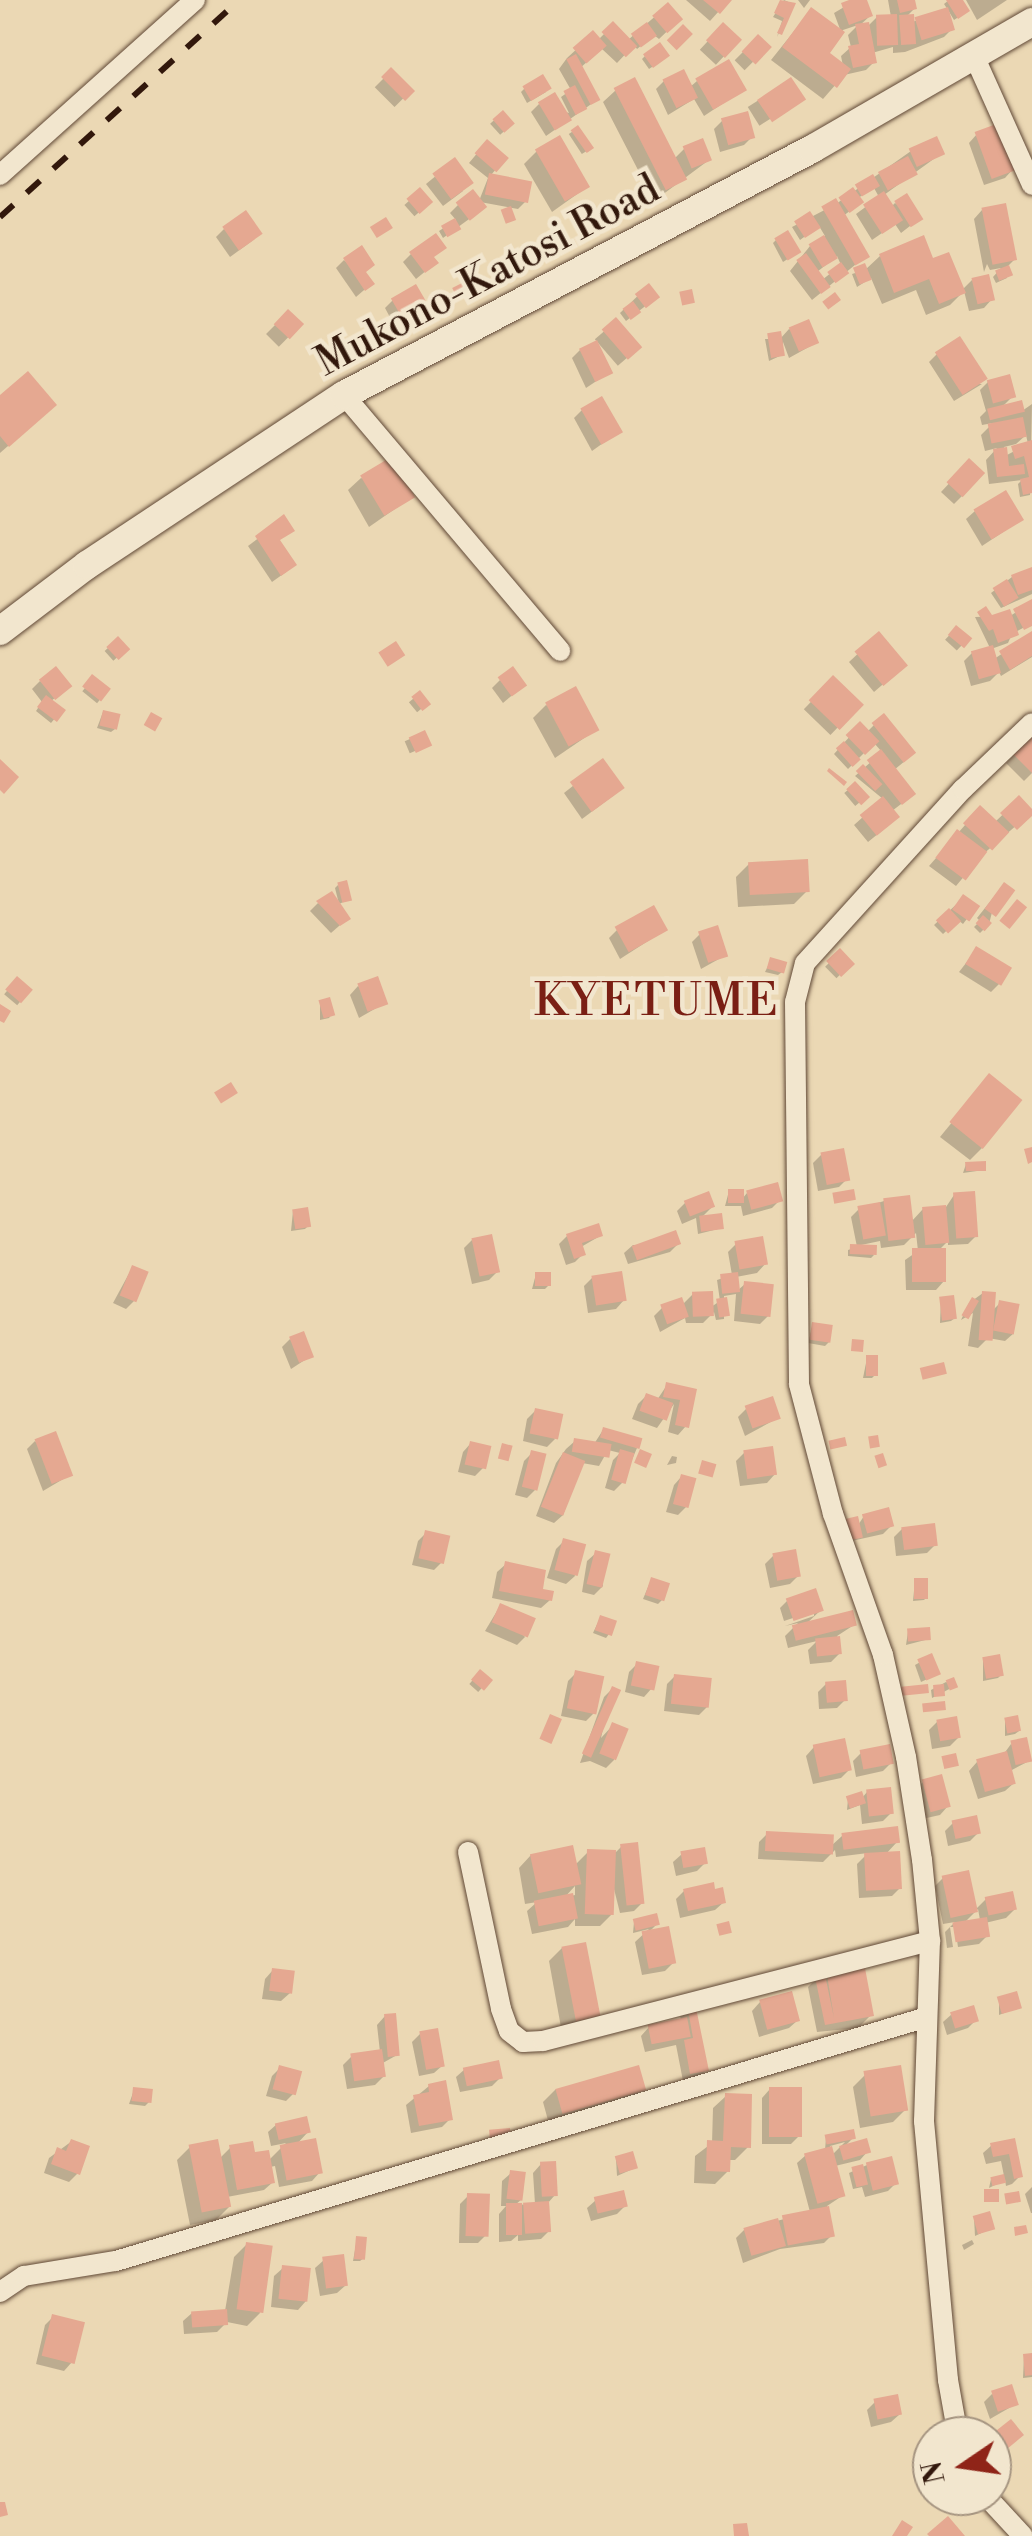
<!DOCTYPE html>
<html>
<head>
<meta charset="utf-8">
<style>
	body { margin:0 }
	#map { position:relative; width:1032px; height:2536px; overflow:hidden; background:#ebd8b4; font-family:"Libre Bodoni",serif }
	div>[style] { position:absolute }
	.shadow>* { inset:0; background:#0003; transform-origin:0 0 }
	.building>* { inset:0; background:#e5a891; transform-origin:0 0 }
	.roads { filter:drop-shadow(0 0 2px #604836) drop-shadow(0 0 2px #604836) }
	.street>* { height:20px; margin:-10px; padding:0 10px; transform-origin:10px; border-radius:10px; background:#f2e6ce }
	.secondary>* { height:28px; margin:-14px; padding:0 14px; transform-origin:14px; border-radius:14px; background:#f2e6ce }
	.rail>* { height:6px; margin-top:-3px; transform-origin:0; background:repeating-linear-gradient(90deg,#32180c 0 18px,transparent 0 36px) }
	span { translate:-50% -50%; white-space:nowrap; text-align:center; line-height:1.15; -webkit-text-stroke:9px #f2e6ce; paint-order:stroke }
	.street-label { font-size:40px; color:#32180c }
	.quarter-label { font-size:45px; color:#7a1f14; letter-spacing:2.5px }
	.north { position:absolute; left:912px; top:2416px; width:100px; height:100px; box-sizing:border-box; background:#f2e6ce; border:2px solid #a59480; border-radius:50%; rotate:257deg; font-size:28px; font-weight:700; line-height:40px; text-align:center; color:#32180c }
	.north::after { content:''; display:block; margin:auto; width:35px; height:45px; background:#8f2418; clip-path:polygon(50% 0,100% 100%,50% 72%,0 100%) }
</style>
</head>
<body>
<div id="map">
	<div class="shadow">
		<i style="clip-path:polygon(686px 0,729px 0,710px 21px)"></i>
		<i style="clip-path:polygon(784px 0,793px 4px,777px 37px,782px 21px,773px 17px)"></i>
		<i style="clip-path:polygon(798px 0,810px 0,804px 8px)"></i>
		<i style="clip-path:polygon(evenodd,856px 0,864px 0,870px 16px,859px 26px,867px 27px,877px 17px,891px 17px,888px 0,913px 0,915px 8px,906px 17px,912px 22px,948px 10px,944px 4px,949px 0,960px 0,963px 14px,954px 20px,948px 10px,952px 29px,944px 37px,905px 52px,893px 53px,893px 47px,872px 53px,874px 62px,866px 70px,844px 75px,823px 99px,771px 60px,811px 10px,841px 32px,834px 13px,856px 0,858px 25px,848px 35px,851px 47px,841px 56px,843px 66px,826px 54px,843px 30px,858px 25px)"></i>
		<i style="clip-path:polygon(966px 0,1007px 0,977px 20px)"></i>
		<i style="clip-path:polygon(667px 6px,680px 19px,659px 39px,654px 35px,637px 49px,634px 45px,617px 63px,602px 49px,580px 68px,597px 100px,546px 136px,531px 112px,539px 104px,569px 113px,561px 97px,571px 90px,559px 69px,567px 58px,593px 34px,598px 40px,613px 25px,628px 40px)"></i>
		<i style="left:723px;top:25px;width:22px;height:34px;rotate:43deg"></i>
		<i style="left:758px;top:37px;width:14px;height:33px;rotate:45deg"></i>
		<i style="clip-path:polygon(645px 56px,664px 59px,649px 69px,642px 59px)"></i>
		<i style="left:391px;top:71px;width:28px;height:23px;rotate:45deg"></i>
		<i style="left:791px;top:80px;width:22px;height:51px;rotate:58deg"></i>
		<i style="clip-path:polygon(664px 81px,690px 87px,697px 81px,743px 90px,704px 116px,694px 99px,668px 115px,656px 89px)"></i>
		<i style="clip-path:polygon(524px 89px,546px 92px,527px 103px,521px 92px)"></i>
		<i style="clip-path:polygon(616px 90px,675px 158px,684px 149px,709px 160px,654px 201px,603px 102px)"></i>
		<i style="left:502px;top:113px;width:15px;height:16px;rotate:48deg"></i>
		<i style="clip-path:polygon(722px 121px,752px 137px,744px 145px,720px 152px,714px 129px)"></i>
		<i style="left:578px;top:128px;width:24px;height:11px;rotate:57deg"></i>
		<i style="clip-path:polygon(977px 134px,1013px 169px,1005px 178px,984px 185px,969px 143px)"></i>
		<i style="clip-path:polygon(479px 151px,506px 158px,490px 176px,526px 201px,518px 209px,480px 202px,476px 214px,443px 238px,439px 231px,456px 220px,450px 213px,458px 205px,479px 201px,488px 178px,469px 163px)"></i>
		<i style="clip-path:polygon(537px 151px,587px 187px,552px 212px,524px 164px)"></i>
		<i style="clip-path:polygon(evenodd,911px 151px,942px 153px,884px 195px,891px 207px,895px 203px,919px 219px,901px 233px,895px 224px,872px 240px,856px 214px,879px 197px,874px 188px,858px 198px,858px 205px,843px 216px,866px 256px,812px 300px,790px 271px,810px 246px,825px 236px,819px 226px,800px 240px,792px 227px,836px 204px,911px 151px,837px 256px,841px 265px,822px 280px,817px 272px,837px 256px)"></i>
		<i style="clip-path:polygon(454px 161px,463px 191px,443px 206px,426px 184px)"></i>
		<i style="left:420px;top:191px;width:15px;height:21px;rotate:48deg"></i>
		<i style="clip-path:polygon(982px 210px,1015px 259px,1007px 267px,1007px 278px,996px 283px,993px 277px,1001px 268px,990px 270px,987px 264px,984px 272px,974px 219px)"></i>
		<i style="clip-path:polygon(224px 229px,252px 241px,230px 257px,216px 237px)"></i>
		<i style="clip-path:polygon(776px 240px,794px 255px,783px 262px,773px 243px)"></i>
		<i style="clip-path:polygon(411px 254px,432px 258px,427px 270px,416px 279px,403px 262px)"></i>
		<i style="clip-path:polygon(880px 256px,932px 261px,962px 290px,972px 280px,992px 299px,984px 308px,969px 311px,964px 291px,950px 305px,926px 315px,916px 290px,882px 304px,871px 278px,857px 287px,852px 274px,865px 270px)"></i>
		<i style="clip-path:polygon(344px 260px,371px 284px,356px 297px,336px 268px)"></i>
		<i style="clip-path:polygon(648px 286px,657px 297px,626px 321px,620px 313px)"></i>
		<i style="clip-path:polygon(393px 300px,423px 300px,392px 321px,385px 308px)"></i>
		<i style="left:288px;top:312px;width:18px;height:31px;rotate:45deg"></i>
		<i style="left:616px;top:321px;width:35px;height:28px;rotate:49deg"></i>
		<i style="clip-path:polygon(789px 329px,816px 343px,789px 358px,783px 342px,782px 355px,769px 361px,765px 339px,780px 339px)"></i>
		<i style="clip-path:polygon(580px 350px,610px 372px,586px 388px,572px 358px)"></i>
		<i style="clip-path:polygon(937px 354px,979px 384px,982px 384px,954px 401px,929px 362px)"></i>
		<i style="clip-path:polygon(evenodd,988px 382px,1013px 396px,1003px 406px,1022px 411px,1032px 404px,1030px 495px,1020px 497px,1018px 484px,1022px 480px,989px 484px,986px 460px,997px 448px,985px 451px,981px 435px,993px 423px,982px 425px,980px 417px,986px 411px,980px 390px,988px 382px,1026px 435px,1028px 444px,1005px 456px,1004px 447px,1016px 444px,1026px 435px)"></i>
		<i style="clip-path:polygon(0 398px,41px 417px,0 453px)"></i>
		<i style="clip-path:polygon(582px 410px,620px 431px,592px 451px,574px 418px)"></i>
		<i style="clip-path:polygon(969px 462px,962px 496px,954px 504px,941px 492px)"></i>
		<i style="clip-path:polygon(361px 478px,412px 497px,369px 527px,348px 490px)"></i>
		<i style="clip-path:polygon(975px 511px,1021px 520px,982px 546px,966px 519px)"></i>
		<i style="clip-path:polygon(269px 530px,278px 541px,286px 572px,272px 582px,248px 546px)"></i>
		<i style="clip-path:polygon(1032px 570px,1032px 594px,1001px 608px,991px 593px,1012px 577px)"></i>
		<i style="clip-path:polygon(1032px 602px,1032px 623px,1012px 634px,1008px 643px,991px 649px,994px 659px,1032px 634px,1032px 657px,1001px 676px,999px 672px,990px 681px,971px 686px,964px 661px,972px 653px,990px 648px,975px 617px,1010px 616px)"></i>
		<i style="left:956px;top:628px;width:16px;height:16px;rotate:43deg"></i>
		<i style="clip-path:polygon(878px 635px,896px 673px,874px 692px,849px 662px)"></i>
		<i style="left:118px;top:639px;width:13px;height:18px;rotate:48deg"></i>
		<i style="left:93px;top:678px;width:19px;height:17px;rotate:39deg"></i>
		<i style="left:833px;top:679px;width:37px;height:42px;rotate:44deg"></i>
		<i style="clip-path:polygon(500px 680px,516px 692px,503px 703px,492px 688px)"></i>
		<i style="clip-path:polygon(40px 681px,60px 694px,51px 701px,62px 710px,51px 723px,36px 711px,42px 702px,32px 689px)"></i>
		<i style="left:419px;top:694px;width:13px;height:13px;rotate:51deg"></i>
		<i style="clip-path:polygon(546px 705px,596px 730px,555px 758px,533px 718px)"></i>
		<i style="clip-path:polygon(103px 712px,115px 729px,111px 732px,97px 728px)"></i>
		<i style="clip-path:polygon(860px 725px,867px 732px,874px 725px,905px 761px,894px 770px,905px 801px,892px 811px,889px 825px,868px 842px,854px 825px,883px 799px,855px 776px,882px 752px,874px 743px,848px 769px,834px 754px)"></i>
		<i style="left:424px;top:733px;width:13px;height:21px;rotate:67deg"></i>
		<i style="clip-path:polygon(1032px 737px,1032px 773px,1024px 781px,1006px 763px)"></i>
		<i style="clip-path:polygon(603px 762px,614px 795px,582px 819px,564px 793px)"></i>
		<i style="left:855px;top:784px;width:17px;height:14px;rotate:50deg"></i>
		<i style="clip-path:polygon(1019px 799px,1032px 812px,981px 856px,956px 886px,929px 866px,980px 808px,995px 822px)"></i>
		<i style="clip-path:polygon(749px 864px,807px 891px,794px 904px,738px 907px,736px 877px)"></i>
		<i style="clip-path:polygon(338px 885px,350px 899px,339px 904px,335px 888px)"></i>
		<i style="clip-path:polygon(997px 893px,989px 924px,980px 933px,974px 927px,980px 921px,977px 918px)"></i>
		<i style="clip-path:polygon(960px 901px,976px 907px,963px 924px,958px 920px,943px 934px,934px 925px)"></i>
		<i style="clip-path:polygon(318px 903px,347px 919px,331px 933px,310px 911px)"></i>
		<i style="clip-path:polygon(617px 930px,665px 930px,620px 959px,609px 938px)"></i>
		<i style="clip-path:polygon(700px 934px,726px 955px,701px 969px,692px 942px)"></i>
		<i style="clip-path:polygon(977px 949px,999px 984px,991px 992px,959px 972px)"></i>
		<i style="left:840px;top:952px;width:16px;height:21px;rotate:45deg"></i>
		<i style="clip-path:polygon(771px 960px,782px 972px,778px 975px,765px 972px)"></i>
		<i style="left:17px;top:979px;width:17px;height:20px;rotate:40deg"></i>
		<i style="clip-path:polygon(358px 986px,385px 1003px,359px 1018px,350px 995px)"></i>
		<i style="clip-path:polygon(320px 1002px,332px 1014px,329px 1018px,320px 1020px)"></i>
		<i style="clip-path:polygon(989px 1077px,983px 1147px,970px 1160px,940px 1137px)"></i>
		<i style="clip-path:polygon(822px 1154px,847px 1179px,839px 1187px,818px 1191px,813px 1163px)"></i>
		<i style="clip-path:polygon(966px 1164px,984px 1170px,963px 1173px)"></i>
		<i style="clip-path:polygon(729px 1191px,742px 1199px,747px 1193px,780px 1200px,772px 1208px,743px 1216px,741px 1206px,725px 1206px)"></i>
		<i style="clip-path:polygon(954px 1195px,976px 1236px,968px 1244px,948px 1245px,948px 1241px,938px 1251px,944px 1281px,936px 1290px,906px 1290px,905px 1260px,918px 1251px,916px 1233px,904px 1245px,881px 1248px,880px 1241px,861px 1245px,874px 1255px,871px 1258px,848px 1256px,848px 1250px,857px 1247px,851px 1217px,859px 1209px,884px 1201px,911px 1222px,923px 1209px,946px 1207px)"></i>
		<i style="clip-path:polygon(685px 1203px,712px 1207px,701px 1218px,722px 1228px,698px 1234px,696px 1218px,682px 1224px,677px 1211px)"></i>
		<i style="clip-path:polygon(293px 1211px,308px 1226px,305px 1229px,291px 1231px)"></i>
		<i style="clip-path:polygon(567px 1236px,600px 1236px,581px 1247px,583px 1254px,575px 1262px,566px 1265px,559px 1244px)"></i>
		<i style="clip-path:polygon(472px 1240px,497px 1272px,489px 1280px,472px 1284px,464px 1248px)"></i>
		<i style="clip-path:polygon(678px 1244px,670px 1252px,628px 1264px,624px 1253px,633px 1245px)"></i>
		<i style="clip-path:polygon(736px 1244px,765px 1264px,757px 1273px,736px 1277px,737px 1291px,745px 1284px,769px 1315px,760px 1324px,734px 1321px,736px 1294px,724px 1296px,724px 1319px,716px 1320px,714px 1312px,703px 1323px,686px 1323px,685px 1318px,660px 1332px,654px 1316px,662px 1308px,682px 1305px,693px 1294px,711px 1307px,720px 1301px,717px 1280px,732px 1275px,728px 1252px)"></i>
		<i style="clip-path:polygon(132px 1268px,134px 1301px,126px 1309px,113px 1303px)"></i>
		<i style="clip-path:polygon(536px 1274px,548px 1286px,545px 1289px,532px 1289px)"></i>
		<i style="clip-path:polygon(593px 1277px,624px 1300px,616px 1309px,588px 1313px,584px 1286px)"></i>
		<i style="clip-path:polygon(983px 1293px,991px 1312px,1000px 1303px,1014px 1333px,1005px 1341px,988px 1338px,978px 1348px,968px 1346px,973px 1313px,961px 1320px,969px 1303px)"></i>
		<i style="clip-path:polygon(941px 1299px,955px 1318px,951px 1321px,940px 1323px)"></i>
		<i style="clip-path:polygon(813px 1325px,829px 1342px,825px 1346px,808px 1343px)"></i>
		<i style="clip-path:polygon(290px 1339px,311px 1356px,291px 1369px,282px 1347px)"></i>
		<i style="clip-path:polygon(867px 1358px,875px 1375px,872px 1378px,863px 1378px)"></i>
		<i style="clip-path:polygon(667px 1385px,694px 1391px,686px 1426px,678px 1435px,668px 1432px,674px 1404px,657px 1428px,632px 1419px,638px 1404px,646px 1396px,657px 1400px)"></i>
		<i style="clip-path:polygon(746px 1409px,778px 1418px,745px 1436px,738px 1417px)"></i>
		<i style="clip-path:polygon(535px 1411px,555px 1439px,547px 1447px,523px 1441px,527px 1419px)"></i>
		<i style="clip-path:polygon(603px 1430px,637px 1448px,622px 1483px,614px 1491px,605px 1488px,613px 1460px,620px 1453px,608px 1450px,599px 1466px,582px 1463px,563px 1515px,554px 1523px,536px 1516px,556px 1463px,566px 1449px,575px 1441px,594px 1444px)"></i>
		<i style="clip-path:polygon(35px 1441px,70px 1475px,43px 1491px,27px 1449px)"></i>
		<i style="clip-path:polygon(471px 1443px,483px 1468px,475px 1476px,458px 1472px,463px 1452px)"></i>
		<i style="clip-path:polygon(532px 1453px,535px 1490px,527px 1498px,515px 1495px,524px 1461px)"></i>
		<i style="clip-path:polygon(744px 1453px,775px 1474px,767px 1483px,740px 1486px,736px 1461px)"></i>
		<i style="clip-path:polygon(672px 1456px,677px 1457px,676px 1463px,667px 1465px)"></i>
		<i style="clip-path:polygon(682px 1476px,686px 1507px,678px 1515px,666px 1512px,674px 1485px)"></i>
		<i style="clip-path:polygon(864px 1516px,891px 1526px,883px 1534px,847px 1542px)"></i>
		<i style="clip-path:polygon(902px 1529px,935px 1545px,927px 1553px,896px 1556px,894px 1537px)"></i>
		<i style="clip-path:polygon(426px 1533px,442px 1562px,434px 1570px,412px 1565px,418px 1541px)"></i>
		<i style="clip-path:polygon(564px 1541px,575px 1576px,566px 1584px,547px 1578px,556px 1549px)"></i>
		<i style="clip-path:polygon(596px 1553px,603px 1586px,594px 1595px,582px 1592px,587px 1561px)"></i>
		<i style="clip-path:polygon(773px 1556px,798px 1576px,790px 1584px,770px 1588px,765px 1564px)"></i>
		<i style="clip-path:polygon(506px 1564px,540px 1591px,550px 1600px,541px 1608px,492px 1598px,497px 1572px)"></i>
		<i style="clip-path:polygon(651px 1580px,662px 1600px,658px 1604px,643px 1599px)"></i>
		<i style="clip-path:polygon(915px 1581px,927px 1597px,924px 1600px,913px 1601px)"></i>
		<i style="clip-path:polygon(788px 1600px,821px 1610px,806px 1624px,854px 1625px,837px 1636px,840px 1653px,831px 1662px,810px 1664px,808px 1650px,817px 1641px,788px 1648px,785px 1636px,798px 1623px,785px 1626px,814px 1616px,814px 1611px,784px 1621px,780px 1608px)"></i>
		<i style="clip-path:polygon(500px 1606px,525px 1637px,517px 1645px,485px 1631px)"></i>
		<i style="clip-path:polygon(600px 1618px,609px 1634px,606px 1638px,593px 1633px)"></i>
		<i style="clip-path:polygon(908px 1632px,929px 1639px,906px 1645px)"></i>
		<i style="clip-path:polygon(931px 1656px,938px 1674px,921px 1682px,915px 1665px)"></i>
		<i style="clip-path:polygon(983px 1660px,1001px 1675px,998px 1678px,983px 1681px)"></i>
		<i style="clip-path:polygon(637px 1664px,652px 1688px,644px 1697px,625px 1692px,629px 1672px)"></i>
		<i style="left:480px;top:1672px;width:12px;height:16px;rotate:42deg"></i>
		<i style="clip-path:polygon(576px 1673px,594px 1713px,586px 1721px,561px 1716px,568px 1681px)"></i>
		<i style="clip-path:polygon(675px 1676px,707px 1707px,699px 1715px,664px 1711px,667px 1684px)"></i>
		<i style="clip-path:polygon(946px 1682px,955px 1686px,932px 1698px,931px 1690px)"></i>
		<i style="clip-path:polygon(826px 1684px,845px 1700px,837px 1708px,819px 1709px,818px 1692px)"></i>
		<i style="clip-path:polygon(612px 1689px,601px 1738px,613px 1725px,614px 1760px,606px 1768px,590px 1761px,580px 1763px,604px 1697px)"></i>
		<i style="clip-path:polygon(1005px 1720px,1019px 1731px,1015px 1734px,1005px 1736px)"></i>
		<i style="clip-path:polygon(937px 1722px,958px 1738px,950px 1746px,932px 1749px,929px 1730px)"></i>
		<i style="clip-path:polygon(1011px 1744px,1031px 1760px,1010px 1771px,1014px 1783px,1005px 1791px,978px 1799px,969px 1771px,977px 1762px,1003px 1755px)"></i>
		<i style="clip-path:polygon(814px 1747px,849px 1770px,841px 1778px,813px 1784px,806px 1756px)"></i>
		<i style="clip-path:polygon(861px 1753px,891px 1763px,883px 1771px,856px 1777px,853px 1761px)"></i>
		<i style="clip-path:polygon(923px 1782px,948px 1806px,940px 1815px,922px 1819px,915px 1790px)"></i>
		<i style="clip-path:polygon(867px 1792px,891px 1813px,883px 1821px,862px 1824px,860px 1805px,847px 1810px,848px 1799px,862px 1798px)"></i>
		<i style="clip-path:polygon(953px 1823px,978px 1833px,970px 1841px,948px 1846px,945px 1831px)"></i>
		<i style="clip-path:polygon(767px 1834px,831px 1846px,842px 1836px,897px 1842px,885px 1855px,900px 1888px,892px 1896px,859px 1898px,857px 1864px,868px 1853px,836px 1857px,835px 1850px,823px 1862px,758px 1859px,759px 1842px)"></i>
		<i style="clip-path:polygon(evenodd,621px 1847px,642px 1903px,634px 1911px,620px 1913px,613px 1885px,613px 1913px,600px 1926px,575px 1926px,575px 1919px,568px 1927px,532px 1934px,527px 1911px,537px 1902px,525px 1904px,519px 1868px,531px 1855px,574px 1866px,588px 1852px,616px 1852px,621px 1847px,575px 1886px,575px 1895px,564px 1898px,575px 1886px)"></i>
		<i style="clip-path:polygon(682px 1854px,705px 1863px,697px 1871px,676px 1876px,673px 1862px)"></i>
		<i style="clip-path:polygon(evenodd,943px 1878px,975px 1910px,986px 1899px,1014px 1910px,1006px 1918px,985px 1923px,987px 1936px,979px 1944px,958px 1947px,955px 1927px,950px 1927px,953px 1947px,947px 1948px,945px 1932px,955px 1922px,943px 1924px,935px 1886px,943px 1878px,978px 1909px,980px 1920px,965px 1922px,978px 1909px)"></i>
		<i style="clip-path:polygon(684px 1891px,724px 1902px,715px 1910px,680px 1918px,676px 1899px)"></i>
		<i style="clip-path:polygon(634px 1922px,657px 1924px,648px 1933px,673px 1963px,665px 1971px,642px 1975px,635px 1942px,649px 1929px,633px 1933px)"></i>
		<i style="clip-path:polygon(562px 1948px,597px 2016px,562px 2033px,549px 1961px)"></i>
		<i style="clip-path:polygon(273px 1970px,290px 1993px,281px 2001px,262px 1999px,265px 1979px)"></i>
		<i style="clip-path:polygon(828px 1977px,871px 2015px,858px 2028px,817px 2032px,808px 1987px,816px 1979px,824px 1982px)"></i>
		<i style="clip-path:polygon(999px 1999px,1019px 2007px,999px 2015px)"></i>
		<i style="clip-path:polygon(760px 2002px,798px 2020px,789px 2028px,759px 2037px,752px 2011px)"></i>
		<i style="clip-path:polygon(688px 2006px,706px 2070px,698px 2079px,683px 2081px,676px 2045px,645px 2052px,641px 2036px,649px 2027px,681px 2020px,680px 2015px)"></i>
		<i style="clip-path:polygon(952px 2014px,976px 2020px,968px 2028px,947px 2035px,943px 2022px)"></i>
		<i style="clip-path:polygon(385px 2016px,397px 2055px,381px 2064px,384px 2076px,375px 2085px,347px 2089px,343px 2065px,351px 2057px,380px 2052px,377px 2025px)"></i>
		<i style="clip-path:polygon(420px 2034px,443px 2065px,434px 2073px,419px 2076px,412px 2042px)"></i>
		<i style="clip-path:polygon(280px 2068px,294px 2093px,286px 2101px,266px 2096px,272px 2076px)"></i>
		<i style="clip-path:polygon(465px 2069px,500px 2078px,492px 2086px,460px 2092px,456px 2077px)"></i>
		<i style="clip-path:polygon(866px 2074px,906px 2109px,893px 2122px,860px 2128px,853px 2087px)"></i>
		<i style="clip-path:polygon(429px 2086px,450px 2119px,442px 2127px,411px 2133px,406px 2105px)"></i>
		<i style="clip-path:polygon(556px 2089px,643px 2089px,630px 2102px,549px 2124px,543px 2102px)"></i>
		<i style="clip-path:polygon(770px 2089px,799px 2136px,791px 2144px,762px 2144px,762px 2098px)"></i>
		<i style="clip-path:polygon(134px 2090px,149px 2102px,145px 2106px,129px 2104px)"></i>
		<i style="clip-path:polygon(726px 2096px,748px 2147px,735px 2160px,728px 2160px,728px 2171px,715px 2184px,694px 2183px,695px 2156px,712px 2143px,713px 2108px)"></i>
		<i style="clip-path:polygon(277px 2124px,308px 2132px,296px 2145px,320px 2172px,312px 2181px,279px 2187px,275px 2166px,270px 2167px,273px 2182px,264px 2190px,227px 2197px,229px 2207px,216px 2220px,190px 2225px,177px 2160px,190px 2147px,219px 2159px,230px 2148px,269px 2160px,286px 2143px,271px 2146px,268px 2132px)"></i>
		<i style="clip-path:polygon(evenodd,826px 2138px,853px 2138px,845px 2146px,868px 2151px,860px 2160px,835px 2166px,842px 2196px,827px 2206px,832px 2235px,824px 2243px,780px 2249px,743px 2263px,736px 2238px,744px 2230px,810px 2212px,797px 2163px,806px 2155px,825px 2150px,826px 2138px,845px 2142px,832px 2155px,830px 2146px,845px 2142px)"></i>
		<i style="clip-path:polygon(72px 2141px,77px 2174px,69px 2182px,44px 2173px,49px 2158px)"></i>
		<i style="clip-path:polygon(1013px 2141px,1020px 2176px,1012px 2184px,1006px 2186px,1005px 2180px,989px 2188px,991px 2179px,1004px 2176px,1001px 2161px,986px 2164px,983px 2153px,992px 2145px)"></i>
		<i style="clip-path:polygon(616px 2159px,635px 2168px,617px 2176px)"></i>
		<i style="clip-path:polygon(541px 2164px,555px 2195px,547px 2204px,549px 2231px,541px 2239px,518px 2241px,518px 2235px,511px 2241px,499px 2242px,499px 2214px,506px 2206px,501px 2206px,502px 2181px,511px 2173px,522px 2199px,515px 2205px,535px 2204px,533px 2173px)"></i>
		<i style="clip-path:polygon(867px 2165px,896px 2183px,888px 2191px,865px 2197px,862px 2187px,853px 2189px,849px 2173px)"></i>
		<i style="clip-path:polygon(1032px 2187px,1032px 2213px,1031px 2213px,1025px 2194px)"></i>
		<i style="clip-path:polygon(468px 2196px,486px 2235px,478px 2243px,459px 2243px,460px 2204px)"></i>
		<i style="clip-path:polygon(596px 2200px,625px 2206px,617px 2214px,591px 2221px,587px 2208px)"></i>
		<i style="clip-path:polygon(974px 2218px,992px 2228px,975px 2236px)"></i>
		<i style="clip-path:polygon(357px 2239px,364px 2258px,360px 2261px,353px 2261px)"></i>
		<i style="clip-path:polygon(972px 2240px,974px 2244px,964px 2250px,962px 2245px)"></i>
		<i style="clip-path:polygon(247px 2244px,260px 2313px,247px 2326px,227px 2322px,217px 2332px,184px 2334px,183px 2321px,192px 2313px,225px 2311px,234px 2257px)"></i>
		<i style="clip-path:polygon(324px 2260px,346px 2285px,337px 2293px,320px 2296px,315px 2268px)"></i>
		<i style="clip-path:polygon(283px 2268px,306px 2301px,298px 2310px,271px 2307px,274px 2276px)"></i>
		<i style="clip-path:polygon(53px 2317px,72px 2362px,64px 2371px,36px 2364px,45px 2325px)"></i>
		<i style="clip-path:polygon(1024px 2356px,1032px 2356px,1032px 2377px,1023px 2378px)"></i>
		<i style="clip-path:polygon(992px 2394px,1016px 2404px,990px 2419px,984px 2402px)"></i>
		<i style="clip-path:polygon(876px 2401px,900px 2414px,891px 2422px,871px 2427px,867px 2410px)"></i>
	</div>
	<div class="building">
		<i style="clip-path:polygon(703px 0,732px 0,720px 14px)"></i>
		<i style="clip-path:polygon(780px 0,796px 3px,782px 35px,777px 33px,784px 18px,774px 13px)"></i>
		<i style="clip-path:polygon(849px 0,867px 0,873px 16px,849px 25px,841px 3px)"></i>
		<i style="clip-path:polygon(897px 0,915px 0,917px 9px,900px 13px)"></i>
		<i style="clip-path:polygon(946px 0,963px 0,970px 11px,958px 19px)"></i>
		<i style="left:668px;top:2px;width:23px;height:21px;rotate:49deg"></i>
		<i style="clip-path:polygon(811px 7px,845px 32px,830px 53px,851px 69px,837px 88px,782px 47px)"></i>
		<i style="left:948px;top:7px;width:24px;height:35px;rotate:73deg"></i>
		<i style="left:897px;top:14px;width:31px;height:21px;rotate:88deg"></i>
		<i style="left:914px;top:14px;width:30px;height:15px;rotate:86deg"></i>
		<i style="left:613px;top:21px;width:35px;height:16px;rotate:46deg"></i>
		<i style="left:647px;top:22px;width:17px;height:20px;rotate:54deg"></i>
		<i style="left:723px;top:22px;width:26px;height:25px;rotate:43deg"></i>
		<i style="clip-path:polygon(869px 22px,877px 63px,853px 68px,848px 46px,859px 44px,855px 24px)"></i>
		<i style="left:683px;top:24px;width:14px;height:23px;rotate:45deg"></i>
		<i style="left:593px;top:30px;width:21px;height:27px;rotate:49deg"></i>
		<i style="left:758px;top:34px;width:19px;height:24px;rotate:43deg"></i>
		<i style="left:660px;top:42px;width:17px;height:21px;rotate:54deg"></i>
		<i style="left:576px;top:54px;width:52px;height:11px;rotate:62deg"></i>
		<i style="left:729px;top:59px;width:36px;height:39px;rotate:60deg"></i>
		<i style="left:391px;top:67px;width:34px;height:14px;rotate:45deg"></i>
		<i style="left:684px;top:69px;width:32px;height:24px;rotate:64deg"></i>
		<i style="left:543px;top:74px;width:17px;height:24px;rotate:59deg"></i>
		<i style="left:635px;top:77px;width:115px;height:24px;rotate:63deg"></i>
		<i style="left:791px;top:77px;width:27px;height:41px;rotate:56deg"></i>
		<i style="left:575px;top:85px;width:27px;height:13px;rotate:63deg"></i>
		<i style="left:555px;top:92px;width:33px;height:20px;rotate:59deg"></i>
		<i style="left:503px;top:110px;width:18px;height:14px;rotate:49deg"></i>
		<i style="left:748px;top:111px;width:28px;height:28px;rotate:75deg"></i>
		<i style="left:999px;top:123px;width:50px;height:26px;rotate:70deg"></i>
		<i style="left:578px;top:125px;width:28px;height:9px;rotate:55deg"></i>
		<i style="left:560px;top:135px;width:60px;height:29px;rotate:60deg"></i>
		<i style="left:937px;top:136px;width:20px;height:31px;rotate:66deg"></i>
		<i style="left:703px;top:138px;width:24px;height:22px;rotate:68deg"></i>
		<i style="left:487px;top:139px;width:29px;height:19px;rotate:41deg"></i>
		<i style="left:908px;top:156px;width:21px;height:34px;rotate:62deg"></i>
		<i style="left:455px;top:157px;width:32px;height:28px;rotate:54deg"></i>
		<i style="left:489px;top:173px;width:44px;height:22px;rotate:11deg"></i>
		<i style="left:873px;top:174px;width:14px;height:21px;rotate:60deg"></i>
		<i style="left:420px;top:187px;width:20px;height:18px;rotate:49deg"></i>
		<i style="left:853px;top:187px;width:19px;height:18px;rotate:54deg"></i>
		<i style="left:473px;top:189px;width:23px;height:22px;rotate:52deg"></i>
		<i style="left:884px;top:191px;width:35px;height:25px;rotate:57deg"></i>
		<i style="left:907px;top:193px;width:31px;height:15px;rotate:58deg"></i>
		<i style="left:836px;top:198px;width:68px;height:17px;rotate:60deg"></i>
		<i style="left:1006px;top:203px;width:58px;height:25px;rotate:79deg"></i>
		<i style="left:511px;top:206px;width:15px;height:11px;rotate:70deg"></i>
		<i style="left:246px;top:210px;width:29px;height:29px;rotate:55deg"></i>
		<i style="left:810px;top:211px;width:20px;height:19px;rotate:57deg"></i>
		<i style="left:386px;top:217px;width:13px;height:19px;rotate:58deg"></i>
		<i style="left:455px;top:218px;width:13px;height:16px;rotate:61deg"></i>
		<i style="left:788px;top:230px;width:26px;height:16px;rotate:59deg"></i>
		<i style="clip-path:polygon(436px 233px,447px 248px,434px 257px,439px 263px,425px 273px,409px 252px)"></i>
		<i style="left:824px;top:235px;width:27px;height:18px;rotate:59deg"></i>
		<i style="clip-path:polygon(924px 235px,933px 258px,949px 252px,966px 293px,939px 304px,929px 279px,894px 293px,879px 254px)"></i>
		<i style="clip-path:polygon(362px 245px,375px 265px,366px 272px,375px 284px,365px 291px,343px 258px)"></i>
		<i style="left:806px;top:253px;width:42px;height:12px;rotate:54deg"></i>
		<i style="left:841px;top:262px;width:14px;height:17px;rotate:54deg"></i>
		<i style="left:865px;top:263px;width:18px;height:13px;rotate:68deg"></i>
		<i style="left:1009px;top:265px;width:11px;height:15px;rotate:68deg"></i>
		<i style="left:989px;top:274px;width:27px;height:18px;rotate:77deg"></i>
		<i style="left:462px;top:283px;width:13px;height:11px;rotate:63deg"></i>
		<i style="left:649px;top:283px;width:18px;height:18px;rotate:52deg"></i>
		<i style="left:416px;top:284px;width:20px;height:29px;rotate:60deg"></i>
		<i style="left:692px;top:289px;width:14px;height:13px;rotate:78deg"></i>
		<i style="left:835px;top:292px;width:10px;height:16px;rotate:53deg"></i>
		<i style="left:633px;top:301px;width:14px;height:13px;rotate:54deg"></i>
		<i style="left:288px;top:309px;width:22px;height:21px;rotate:43deg"></i>
		<i style="left:616px;top:317px;width:40px;height:19px;rotate:49deg"></i>
		<i style="left:809px;top:319px;width:26px;height:22px;rotate:67deg"></i>
		<i style="left:781px;top:331px;width:25px;height:14px;rotate:81deg"></i>
		<i style="left:960px;top:336px;width:51px;height:30px;rotate:57deg"></i>
		<i style="left:597px;top:340px;width:37px;height:20px;rotate:64deg"></i>
		<i style="clip-path:polygon(28px 371px,57px 405px,9px 447px,0 436px,0 395px)"></i>
		<i style="left:1010px;top:374px;width:24px;height:24px;rotate:75deg"></i>
		<i style="left:602px;top:396px;width:42px;height:25px;rotate:60deg"></i>
		<i style="left:1022px;top:400px;width:12px;height:36px;rotate:76deg"></i>
		<i style="left:1023px;top:417px;width:20px;height:36px;rotate:79deg"></i>
		<i style="clip-path:polygon(1032px 440px,1032px 493px,1023px 495px,1020px 479px,1029px 477px,1024px 456px,1015px 459px,1011px 446px)"></i>
		<i style="clip-path:polygon(1007px 447px,1009px 466px,1024px 464px,1025px 474px,997px 477px,993px 449px)"></i>
		<i style="left:391px;top:457px;width:47px;height:36px;rotate:59deg"></i>
		<i style="left:969px;top:458px;width:22px;height:33px;rotate:43deg"></i>
		<i style="left:1006px;top:490px;width:35px;height:38px;rotate:59deg"></i>
		<i style="clip-path:polygon(284px 514px,295px 531px,280px 540px,297px 565px,281px 576px,255px 536px)"></i>
		<i style="clip-path:polygon(1032px 567px,1032px 590px,1018px 595px,1011px 575px)"></i>
		<i style="left:1007px;top:579px;width:22px;height:17px;rotate:58deg"></i>
		<i style="clip-path:polygon(1032px 599px,1032px 626px,1024px 630px,1013px 609px)"></i>
		<i style="clip-path:polygon(986px 606px,992px 615px,1010px 609px,1019px 635px,998px 643px,993px 629px,989px 631px,977px 612px)"></i>
		<i style="left:956px;top:625px;width:21px;height:13px;rotate:39deg"></i>
		<i style="left:879px;top:631px;width:45px;height:32px;rotate:50deg"></i>
		<i style="clip-path:polygon(1032px 631px,1032px 656px,1010px 670px,999px 651px)"></i>
		<i style="left:118px;top:636px;width:18px;height:16px;rotate:47deg"></i>
		<i style="left:396px;top:641px;width:17px;height:21px;rotate:57deg"></i>
		<i style="left:993px;top:645px;width:29px;height:23px;rotate:74deg"></i>
		<i style="left:56px;top:666px;width:26px;height:22px;rotate:51deg"></i>
		<i style="left:513px;top:666px;width:24px;height:19px;rotate:54deg"></i>
		<i style="left:92px;top:674px;width:24px;height:16px;rotate:38deg"></i>
		<i style="left:833px;top:675px;width:43px;height:35px;rotate:44deg"></i>
		<i style="left:576px;top:686px;width:50px;height:35px;rotate:62deg"></i>
		<i style="left:420px;top:690px;width:18px;height:11px;rotate:52deg"></i>
		<i style="left:46px;top:695px;width:25px;height:15px;rotate:37deg"></i>
		<i style="left:103px;top:710px;width:18px;height:16px;rotate:13deg"></i>
		<i style="left:151px;top:712px;width:13px;height:15px;rotate:29deg"></i>
		<i style="left:884px;top:713px;width:51px;height:16px;rotate:51deg"></i>
		<i style="left:860px;top:721px;width:28px;height:20px;rotate:46deg"></i>
		<i style="left:425px;top:730px;width:17px;height:18px;rotate:65deg"></i>
		<i style="clip-path:polygon(1032px 734px,1032px 773px,1012px 753px)"></i>
		<i style="left:844px;top:741px;width:25px;height:11px;rotate:48deg"></i>
		<i style="left:881px;top:749px;width:57px;height:18px;rotate:52deg"></i>
		<i style="left:603px;top:758px;width:37px;height:41px;rotate:54deg"></i>
		<i style="clip-path:polygon(0 759px,19px 777px,4px 794px,0 790px)"></i>
		<i style="left:863px;top:764px;width:28px;height:10px;rotate:46deg"></i>
		<i style="clip-path:polygon(829px 768px,847px 782px,844px 786px,827px 771px)"></i>
		<i style="left:855px;top:781px;width:22px;height:12px;rotate:47deg"></i>
		<i style="clip-path:polygon(1019px 795px,1032px 809px,1032px 816px,1017px 830px,1000px 813px)"></i>
		<i style="left:883px;top:796px;width:27px;height:30px;rotate:51deg"></i>
		<i style="left:980px;top:805px;width:40px;height:25px;rotate:43deg"></i>
		<i style="left:957px;top:829px;width:38px;height:36px;rotate:37deg"></i>
		<i style="left:808px;top:859px;width:33px;height:60px;rotate:87deg"></i>
		<i style="left:347px;top:880px;width:21px;height:10px;rotate:76deg"></i>
		<i style="left:1004px;top:882px;width:14px;height:33px;rotate:36deg"></i>
		<i style="clip-path:polygon(332px 891px,351px 919px,340px 926px,316px 901px)"></i>
		<i style="left:963px;top:894px;width:21px;height:19px;rotate:35deg"></i>
		<i style="left:1017px;top:899px;width:13px;height:28px;rotate:39deg"></i>
		<i style="left:654px;top:905px;width:29px;height:45px;rotate:61deg"></i>
		<i style="left:949px;top:908px;width:18px;height:18px;rotate:47deg"></i>
		<i style="left:983px;top:915px;width:12px;height:11px;rotate:42deg"></i>
		<i style="left:718px;top:925px;width:33px;height:21px;rotate:72deg"></i>
		<i style="left:976px;top:946px;width:42px;height:21px;rotate:31deg"></i>
		<i style="left:840px;top:948px;width:22px;height:19px;rotate:47deg"></i>
		<i style="left:770px;top:957px;width:18px;height:12px;rotate:16deg"></i>
		<i style="left:17px;top:976px;width:21px;height:18px;rotate:41deg"></i>
		<i style="left:378px;top:976px;width:30px;height:22px;rotate:70deg"></i>
		<i style="left:330px;top:997px;width:19px;height:12px;rotate:74deg"></i>
		<i style="clip-path:polygon(0 1004px,11px 1011px,4px 1023px,0 1021px)"></i>
		<i style="left:989px;top:1073px;width:43px;height:63px;rotate:39deg"></i>
		<i style="left:231px;top:1082px;width:13px;height:20px;rotate:58deg"></i>
		<i style="clip-path:polygon(1032px 1147px,1032px 1162px,1028px 1164px,1024px 1149px)"></i>
		<i style="left:844px;top:1148px;width:33px;height:24px;rotate:79deg"></i>
		<i style="clip-path:polygon(986px 1161px,986px 1171px,966px 1171px,965px 1162px)"></i>
		<i style="left:778px;top:1182px;width:20px;height:33px;rotate:75deg"></i>
		<i style="left:728px;top:1189px;width:16px;height:14px"></i>
		<i style="left:854px;top:1189px;width:11px;height:22px;rotate:80deg"></i>
		<i style="left:709px;top:1191px;width:17px;height:27px;rotate:69deg"></i>
		<i style="left:975px;top:1191px;width:46px;height:22px;rotate:86deg"></i>
		<i style="left:910px;top:1195px;width:43px;height:27px;rotate:83deg"></i>
		<i style="left:880px;top:1202px;width:34px;height:23px;rotate:80deg"></i>
		<i style="left:946px;top:1205px;width:38px;height:24px;rotate:85deg"></i>
		<i style="left:308px;top:1207px;width:20px;height:16px;rotate:81deg"></i>
		<i style="left:722px;top:1213px;width:16px;height:23px;rotate:83deg"></i>
		<i style="clip-path:polygon(599px 1223px,603px 1236px,582px 1243px,586px 1255px,574px 1259px,566px 1234px)"></i>
		<i style="left:676px;top:1230px;width:15px;height:47px;rotate:70deg"></i>
		<i style="left:492px;top:1234px;width:39px;height:21px;rotate:78deg"></i>
		<i style="left:763px;top:1236px;width:29px;height:29px;rotate:80deg"></i>
		<i style="left:850px;top:1244px;width:27px;height:10px;rotate:2deg"></i>
		<i style="left:946px;top:1248px;width:34px;height:34px;rotate:90deg"></i>
		<i style="left:132px;top:1265px;width:18px;height:33px;rotate:22deg"></i>
		<i style="left:622px;top:1271px;width:30px;height:31px;rotate:81deg"></i>
		<i style="left:535px;top:1272px;width:16px;height:14px"></i>
		<i style="left:738px;top:1272px;width:20px;height:18px;rotate:84deg"></i>
		<i style="left:744px;top:1281px;width:30px;height:33px;rotate:6deg"></i>
		<i style="left:713px;top:1291px;width:25px;height:21px;rotate:88deg"></i>
		<i style="left:982px;top:1291px;width:14px;height:49px;rotate:4deg"></i>
		<i style="left:954px;top:1295px;width:24px;height:15px;rotate:83deg"></i>
		<i style="left:682px;top:1297px;width:21px;height:23px;rotate:71deg"></i>
		<i style="left:727px;top:1297px;width:19px;height:11px;rotate:81deg"></i>
		<i style="left:972px;top:1297px;width:8px;height:21px;rotate:30deg"></i>
		<i style="left:999px;top:1300px;width:21px;height:31px;rotate:11deg"></i>
		<i style="left:812px;top:1322px;width:21px;height:18px;rotate:8deg"></i>
		<i style="left:304px;top:1331px;width:28px;height:16px;rotate:69deg"></i>
		<i style="left:852px;top:1339px;width:12px;height:12px;rotate:5deg"></i>
		<i style="left:866px;top:1355px;width:12px;height:21px"></i>
		<i style="left:944px;top:1362px;width:12px;height:25px;rotate:76deg"></i>
		<i style="clip-path:polygon(666px 1382px,697px 1389px,689px 1428px,675px 1425px,680px 1400px,663px 1397px)"></i>
		<i style="left:646px;top:1393px;width:29px;height:19px;rotate:20deg"></i>
		<i style="left:773px;top:1396px;width:24px;height:30px;rotate:71deg"></i>
		<i style="left:535px;top:1408px;width:29px;height:26px;rotate:12deg"></i>
		<i style="left:603px;top:1427px;width:41px;height:11px;rotate:16deg"></i>
		<i style="left:56px;top:1431px;width:48px;height:23px;rotate:69deg"></i>
		<i style="left:878px;top:1435px;width:12px;height:10px;rotate:81deg"></i>
		<i style="left:845px;top:1437px;width:9px;height:17px;rotate:77deg"></i>
		<i style="left:574px;top:1438px;width:38px;height:14px;rotate:9deg"></i>
		<i style="left:470px;top:1441px;width:22px;height:24px;rotate:13deg"></i>
		<i style="left:502px;top:1443px;width:11px;height:16px;rotate:15deg"></i>
		<i style="left:773px;top:1446px;width:29px;height:30px;rotate:82deg"></i>
		<i style="left:620px;top:1449px;width:15px;height:32px;rotate:16deg"></i>
		<i style="left:640px;top:1449px;width:13px;height:15px;rotate:23deg"></i>
		<i style="left:531px;top:1450px;width:16px;height:38px;rotate:14deg"></i>
		<i style="left:563px;top:1452px;width:24px;height:59px;rotate:22deg"></i>
		<i style="left:883px;top:1453px;width:13px;height:9px;rotate:72deg"></i>
		<i style="left:702px;top:1460px;width:15px;height:14px;rotate:16deg"></i>
		<i style="left:681px;top:1474px;width:16px;height:31px;rotate:15deg"></i>
		<i style="left:889px;top:1507px;width:20px;height:28px;rotate:75deg"></i>
		<i style="left:858px;top:1516px;width:22px;height:13px;rotate:77deg"></i>
		<i style="left:935px;top:1523px;width:23px;height:34px;rotate:83deg"></i>
		<i style="left:425px;top:1530px;width:26px;height:29px;rotate:13deg"></i>
		<i style="left:563px;top:1538px;width:24px;height:33px;rotate:15deg"></i>
		<i style="left:796px;top:1549px;width:28px;height:24px;rotate:80deg"></i>
		<i style="left:595px;top:1550px;width:16px;height:35px;rotate:14deg"></i>
		<i style="clip-path:polygon(505px 1561px,546px 1570px,543px 1589px,554px 1591px,552px 1601px,499px 1591px)"></i>
		<i style="left:651px;top:1577px;width:20px;height:19px;rotate:18deg"></i>
		<i style="left:914px;top:1578px;width:14px;height:21px"></i>
		<i style="left:816px;top:1588px;width:24px;height:32px;rotate:71deg"></i>
		<i style="left:500px;top:1603px;width:39px;height:21px;rotate:23deg"></i>
		<i style="left:853px;top:1610px;width:16px;height:63px;rotate:76deg"></i>
		<i style="left:600px;top:1615px;width:18px;height:16px;rotate:19deg"></i>
		<i style="left:930px;top:1627px;width:13px;height:23px;rotate:86deg"></i>
		<i style="left:840px;top:1636px;width:18px;height:25px;rotate:84deg"></i>
		<i style="left:932px;top:1653px;width:23px;height:16px;rotate:67deg"></i>
		<i style="left:1000px;top:1654px;width:22px;height:18px;rotate:80deg"></i>
		<i style="left:636px;top:1661px;width:24px;height:25px;rotate:12deg"></i>
		<i style="left:480px;top:1669px;width:17px;height:14px;rotate:40deg"></i>
		<i style="left:575px;top:1670px;width:30px;height:39px;rotate:12deg"></i>
		<i style="left:674px;top:1674px;width:38px;height:30px;rotate:6deg"></i>
		<i style="left:954px;top:1677px;width:11px;height:9px;rotate:68deg"></i>
		<i style="left:846px;top:1680px;width:21px;height:21px;rotate:85deg"></i>
		<i style="left:928px;top:1684px;width:9px;height:27px;rotate:84deg"></i>
		<i style="left:944px;top:1684px;width:12px;height:11px;rotate:85deg"></i>
		<i style="left:612px;top:1686px;width:10px;height:74px;rotate:24deg"></i>
		<i style="left:945px;top:1701px;width:9px;height:23px;rotate:84deg"></i>
		<i style="left:550px;top:1714px;width:13px;height:27px;rotate:23deg"></i>
		<i style="left:1018px;top:1715px;width:16px;height:14px;rotate:79deg"></i>
		<i style="left:957px;top:1716px;width:22px;height:21px;rotate:80deg"></i>
		<i style="left:612px;top:1722px;width:18px;height:34px;rotate:22deg"></i>
		<i style="left:1027px;top:1737px;width:25px;height:17px;rotate:78deg"></i>
		<i style="left:845px;top:1738px;width:33px;height:33px;rotate:78deg"></i>
		<i style="left:890px;top:1744px;width:20px;height:31px;rotate:79deg"></i>
		<i style="left:1007px;top:1751px;width:34px;height:32px;rotate:75deg"></i>
		<i style="left:956px;top:1753px;width:13px;height:15px;rotate:77deg"></i>
		<i style="left:942px;top:1774px;width:34px;height:21px;rotate:75deg"></i>
		<i style="left:891px;top:1787px;width:27px;height:25px;rotate:84deg"></i>
		<i style="left:862px;top:1791px;width:13px;height:17px;rotate:72deg"></i>
		<i style="left:977px;top:1815px;width:19px;height:26px;rotate:78deg"></i>
		<i style="left:898px;top:1826px;width:17px;height:57px;rotate:83deg"></i>
		<i style="left:766px;top:1831px;width:68px;height:20px;rotate:3deg"></i>
		<i style="left:638px;top:1842px;width:62px;height:18px;rotate:84deg"></i>
		<i style="left:573px;top:1845px;width:40px;height:44px;rotate:78deg"></i>
		<i style="left:705px;top:1847px;width:17px;height:25px;rotate:80deg"></i>
		<i style="left:587px;top:1849px;width:29px;height:65px;rotate:2deg"></i>
		<i style="left:900px;top:1851px;width:38px;height:36px;rotate:87deg"></i>
		<i style="left:969px;top:1870px;width:43px;height:28px;rotate:78deg"></i>
		<i style="clip-path:polygon(714px 1882px,715px 1889px,723px 1887px,726px 1903px,688px 1911px,683px 1889px)"></i>
		<i style="left:1013px;top:1891px;width:19px;height:29px;rotate:78deg"></i>
		<i style="left:573px;top:1893px;width:26px;height:40px;rotate:79deg"></i>
		<i style="left:657px;top:1913px;width:12px;height:25px;rotate:76deg"></i>
		<i style="left:987px;top:1917px;width:20px;height:35px;rotate:81deg"></i>
		<i style="left:729px;top:1921px;width:12px;height:13px;rotate:76deg"></i>
		<i style="left:669px;top:1926px;width:38px;height:28px;rotate:79deg"></i>
		<i style="left:586px;top:1942px;width:76px;height:25px;rotate:79deg"></i>
		<i style="left:272px;top:1968px;width:23px;height:23px;rotate:7deg"></i>
		<i style="clip-path:polygon(865px 1968px,874px 2016px,825px 2025px,815px 1977px,825px 1975px,834px 2018px,827px 1975px)"></i>
		<i style="left:792px;top:1991px;width:31px;height:34px;rotate:75deg"></i>
		<i style="left:1017px;top:1991px;width:18px;height:21px;rotate:74deg"></i>
		<i style="clip-path:polygon(695px 2003px,709px 2071px,690px 2074px,684px 2040px,693px 2038px,687px 2004px)"></i>
		<i style="left:974px;top:2005px;width:17px;height:25px;rotate:73deg"></i>
		<i style="left:396px;top:2013px;width:43px;height:12px;rotate:85deg"></i>
		<i style="left:687px;top:2017px;width:20px;height:40px;rotate:79deg"></i>
		<i style="left:438px;top:2028px;width:39px;height:19px;rotate:80deg"></i>
		<i style="left:382px;top:2049px;width:28px;height:32px;rotate:82deg"></i>
		<i style="left:499px;top:2060px;width:19px;height:37px;rotate:78deg"></i>
		<i style="left:279px;top:2065px;width:24px;height:25px;rotate:15deg"></i>
		<i style="left:639px;top:2065px;width:26px;height:87px;rotate:74deg"></i>
		<i style="left:901px;top:2065px;width:46px;height:38px;rotate:81deg"></i>
		<i style="clip-path:polygon(446px 2080px,453px 2120px,419px 2126px,413px 2095px,429px 2092px,428px 2084px)"></i>
		<i style="left:133px;top:2087px;width:20px;height:14px;rotate:6deg"></i>
		<i style="left:769px;top:2087px;width:33px;height:50px"></i>
		<i style="clip-path:polygon(725px 2093px,752px 2094px,751px 2148px,731px 2147px,730px 2172px,706px 2171px,707px 2140px,723px 2141px)"></i>
		<i style="left:307px;top:2116px;width:17px;height:33px;rotate:77deg"></i>
		<i style="left:510px;top:2128px;width:11px;height:21px;rotate:85deg"></i>
		<i style="left:854px;top:2129px;width:10px;height:30px;rotate:79deg"></i>
		<i style="left:316px;top:2138px;width:36px;height:37px;rotate:79deg"></i>
		<i style="left:867px;top:2138px;width:15px;height:29px;rotate:74deg"></i>
		<i style="clip-path:polygon(1015px 2138px,1023px 2177px,1014px 2179px,1009px 2154px,993px 2157px,990px 2143px)"></i>
		<i style="clip-path:polygon(71px 2139px,90px 2146px,80px 2175px,51px 2164px,57px 2147px,66px 2151px)"></i>
		<i style="left:218px;top:2139px;width:69px;height:30px;rotate:79deg"></i>
		<i style="clip-path:polygon(253px 2141px,255px 2152px,269px 2150px,275px 2183px,237px 2190px,229px 2145px)"></i>
		<i style="left:832px;top:2146px;width:52px;height:29px;rotate:75deg"></i>
		<i style="left:633px;top:2151px;width:18px;height:19px;rotate:74deg"></i>
		<i style="left:892px;top:2156px;width:29px;height:27px;rotate:76deg"></i>
		<i style="left:556px;top:2161px;width:35px;height:16px;rotate:87deg"></i>
		<i style="left:863px;top:2164px;width:21px;height:12px;rotate:76deg"></i>
		<i style="left:510px;top:2170px;width:16px;height:29px;rotate:7deg"></i>
		<i style="left:1004px;top:2174px;width:9px;height:14px;rotate:77deg"></i>
		<i style="left:984px;top:2189px;width:15px;height:13px"></i>
		<i style="left:624px;top:2190px;width:17px;height:31px;rotate:77deg"></i>
		<i style="left:1019px;top:2191px;width:11px;height:15px;rotate:80deg"></i>
		<i style="left:467px;top:2193px;width:23px;height:43px;rotate:2deg"></i>
		<i style="left:549px;top:2201px;width:31px;height:26px;rotate:86deg"></i>
		<i style="left:506px;top:2203px;width:16px;height:32px"></i>
		<i style="left:829px;top:2206px;width:31px;height:48px;rotate:79deg"></i>
		<i style="left:990px;top:2211px;width:19px;height:18px;rotate:74deg"></i>
		<i style="left:778px;top:2218px;width:29px;height:36px;rotate:74deg"></i>
		<i style="clip-path:polygon(1026px 2225px,1028px 2233px,1015px 2236px,1014px 2227px)"></i>
		<i style="left:356px;top:2236px;width:11px;height:23px;rotate:5deg"></i>
		<i style="left:246px;top:2242px;width:27px;height:68px;rotate:8deg"></i>
		<i style="left:344px;top:2254px;width:32px;height:22px;rotate:83deg"></i>
		<i style="left:282px;top:2265px;width:29px;height:34px;rotate:6deg"></i>
		<i style="left:227px;top:2309px;width:16px;height:36px;rotate:86deg"></i>
		<i style="left:52px;top:2314px;width:34px;height:43px;rotate:14deg"></i>
		<i style="clip-path:polygon(1032px 2353px,1032px 2375px,1025px 2376px,1023px 2354px)"></i>
		<i style="left:1012px;top:2384px;width:22px;height:22px;rotate:72deg"></i>
		<i style="left:898px;top:2394px;width:21px;height:25px;rotate:79deg"></i>
		<i style="clip-path:polygon(1011px 2419px,1024px 2435px,996px 2458px,992px 2434px)"></i>
		<i style="clip-path:polygon(0 2502px,5px 2502px,8px 2515px,0 2517px)"></i>
		<i style="clip-path:polygon(948px 2516px,965px 2536px,929px 2536px,927px 2534px)"></i>
		<i style="clip-path:polygon(902px 2520px,913px 2527px,907px 2536px,892px 2536px)"></i>
		<i style="clip-path:polygon(747px 2523px,749px 2536px,734px 2536px,733px 2524px)"></i>
	</div>
	<div class="roads">
		<div class="street">
			<i style="left:975px;top:58px;width:139px;rotate:65.8deg"></i>
			<i style="left:0;top:175px;width:262px;rotate:-41.9deg"></i>
			<i style="left:344px;top:395px;width:335px;rotate:49.8deg"></i>
			<i style="left:468px;top:1852px;width:160px;rotate:78.1deg"></i>
			<i style="left:501px;top:2009px;width:23px;rotate:70deg"></i>
			<i style="left:509px;top:2031px;width:18px;rotate:38deg"></i>
			<i style="left:523px;top:2042px;width:20px;rotate:-3deg"></i>
			<i style="left:543px;top:2041px;width:400px;rotate:-14.5deg"></i>
			<i style="left:0;top:2292px;width:29px;rotate:-34deg"></i>
			<i style="left:24px;top:2276px;width:93px;rotate:-9.3deg"></i>
			<i style="left:116px;top:2261px;width:844px;rotate:-16.74deg"></i>
			<i style="left:958px;top:2436px;width:57px;rotate:-100.1deg"></i>
			<i style="left:948px;top:2380px;width:260px;rotate:-95.3deg"></i>
			<i style="left:924px;top:2121px;width:180px;rotate:-88.1deg"></i>
			<i style="left:930px;top:1941px;width:81px;rotate:-95.6deg"></i>
			<i style="left:922px;top:1860px;width:104px;rotate:-98.8deg"></i>
			<i style="left:906px;top:1757px;width:105px;rotate:-102.7deg"></i>
			<i style="left:883px;top:1655px;width:150px;rotate:-109.5deg"></i>
			<i style="left:833px;top:1514px;width:134px;rotate:-104.7deg"></i>
			<i style="left:799px;top:1384px;width:382px;rotate:-90.6deg"></i>
			<i style="left:795px;top:1002px;width:40px;rotate:-75.6deg"></i>
			<i style="left:805px;top:963px;width:235px;rotate:-47.8deg"></i>
			<i style="left:963px;top:789px;width:95px;rotate:-43.7deg"></i>
			<i style="left:986px;top:2496px;width:54px;rotate:47.2deg"></i>
		</div>
		<div class="secondary">
			<i style="left:0;top:631px;width:109px;rotate:-37.2deg"></i>
			<i style="left:87px;top:565px;width:308px;rotate:-33.5deg"></i>
			<i style="left:344px;top:395px;width:529px;rotate:-27.73deg"></i>
			<i style="left:812px;top:149px;width:254px;rotate:-30deg"></i>
		</div>
	</div>
	<div class="rail">
		<i style="left:0;top:217px;width:323px;rotate:-42.2deg"></i>
	</div>
	<div class="street-label">
		<span style="left:488px;top:276px;rotate:-28deg">Mukono-Katosi Road</span>
	</div>
	<div class="quarter-label">
		<span style="left:657px;top:1002px">KYETUME</span>
	</div>
	<div class="north">N</div>
</div>
</body>
</html>
